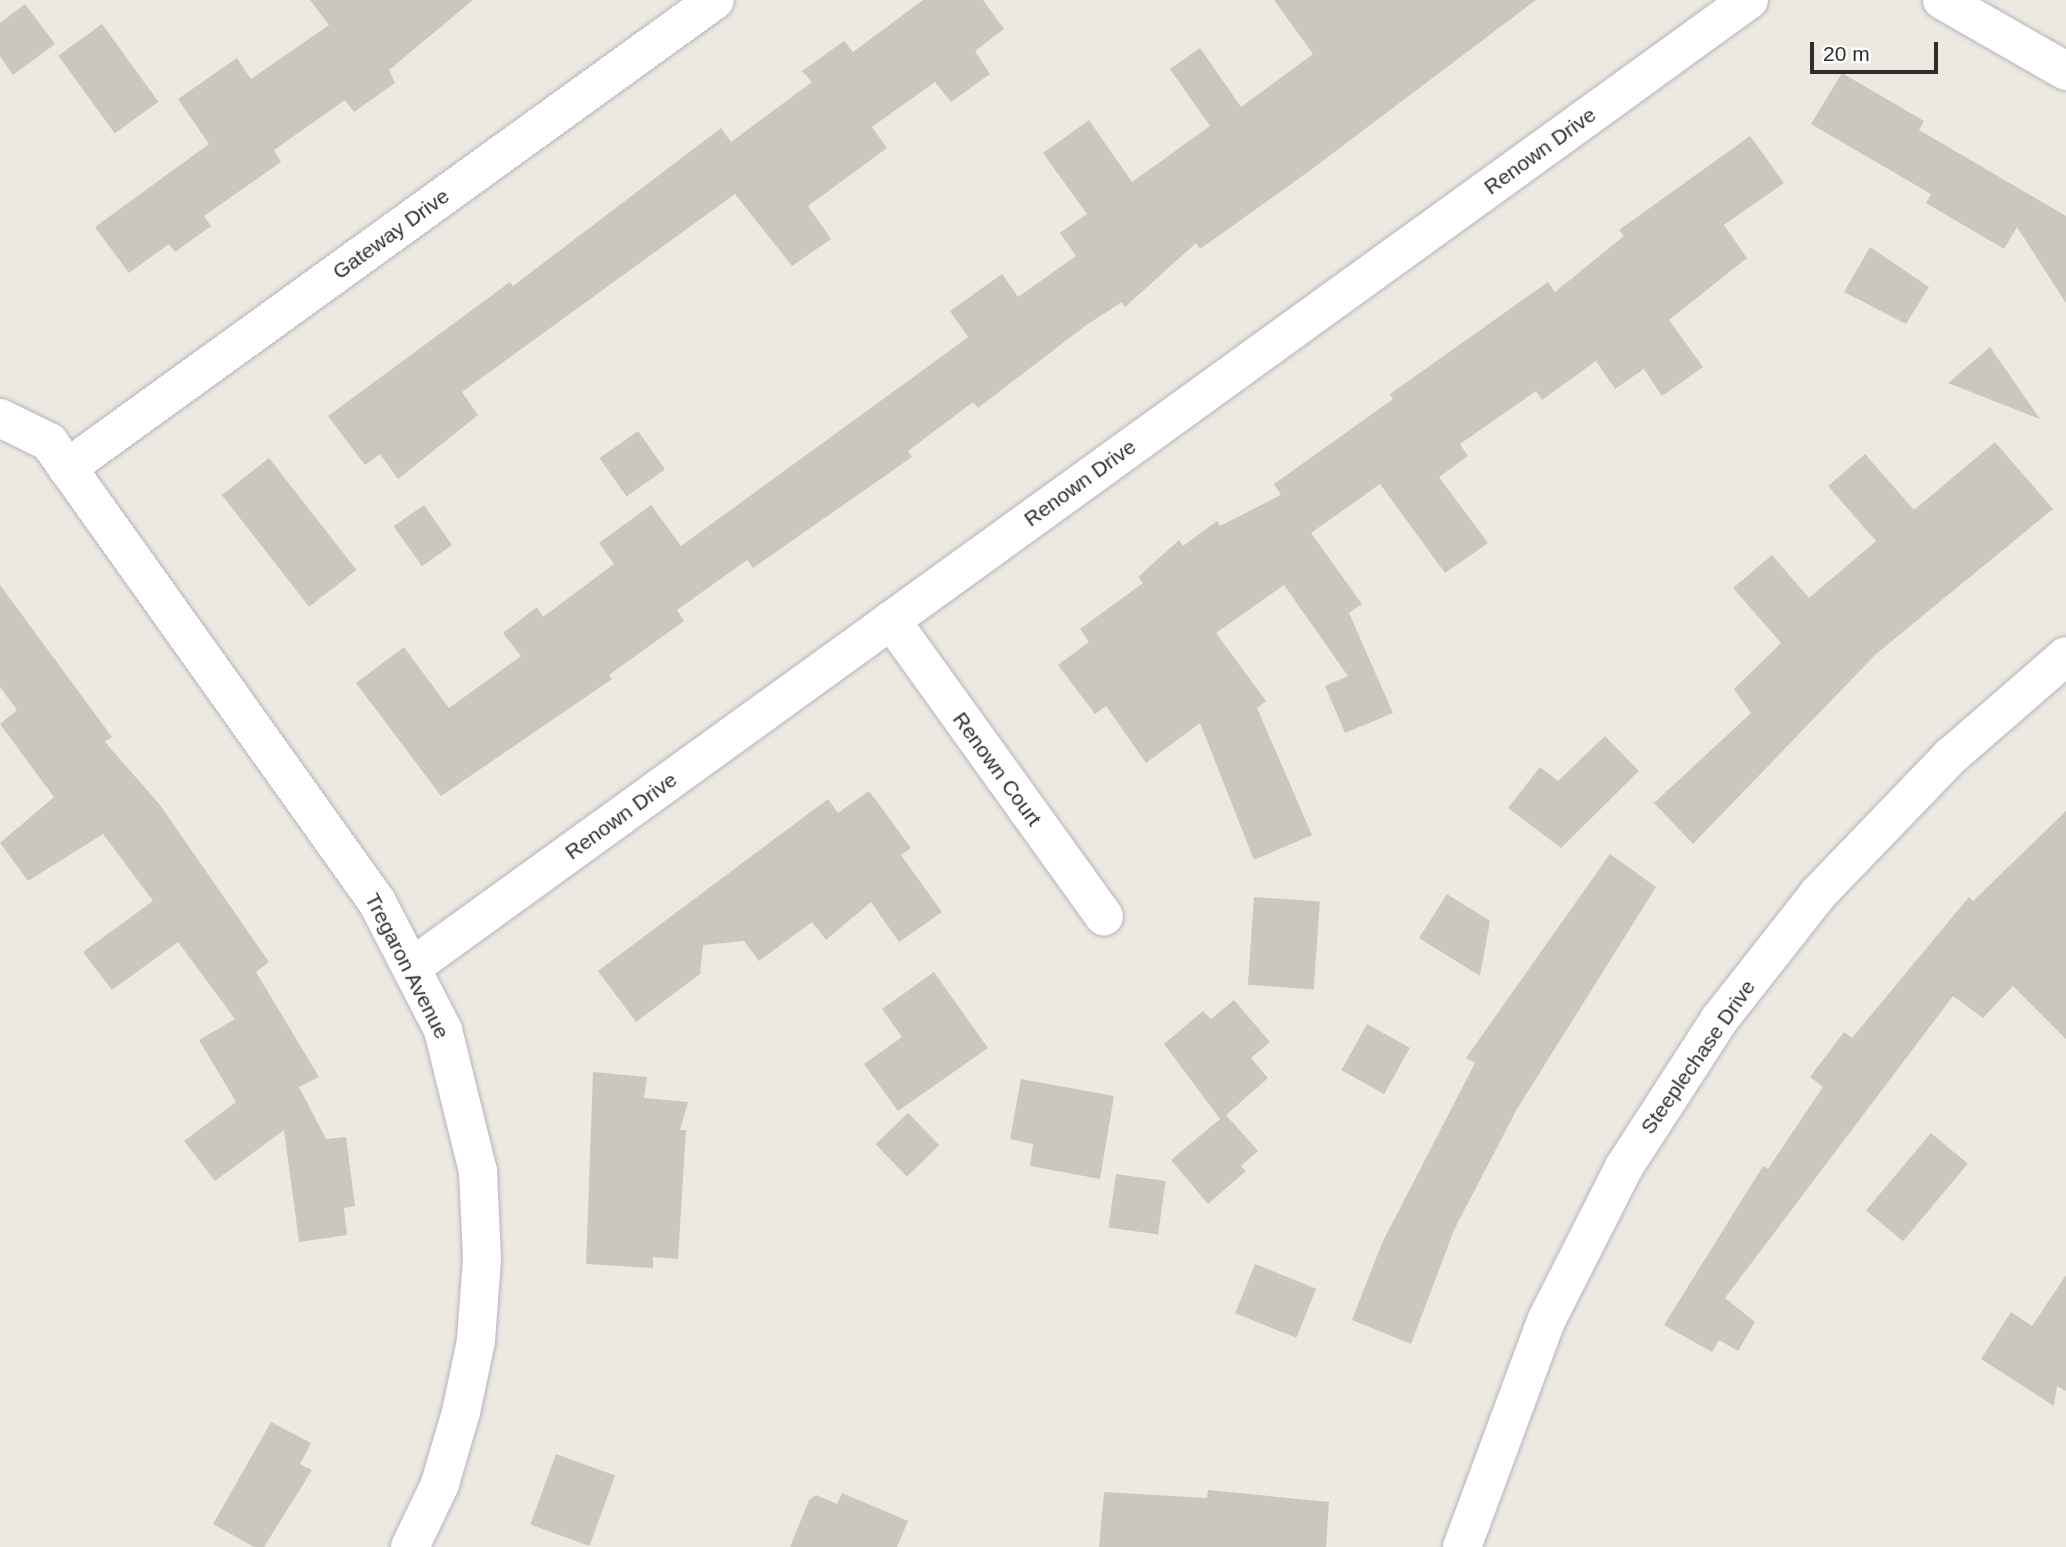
<!DOCTYPE html>
<html>
<head>
<meta charset="utf-8">
<style>
	body { margin:0 }
	#map { position:relative; width:2066px; height:1547px; overflow:hidden; background:#eee9e0; font-family:Arial,sans-serif }
	div>[style] { position:absolute }
	.building>* { inset:0; background:#cac7be; transform-origin:0 0 }
	.roads { filter:drop-shadow(0 0 2px #b3b4c0) drop-shadow(0 0 2px #b3b4c0) }
	.minor>* { height:38px; margin:-19px; padding:0 19px; transform-origin:19px; border-radius:19px; background:#fff }
	span { translate:-50% -50%; white-space:nowrap; text-align:center; line-height:1.15; -webkit-text-stroke:7px #fff; paint-order:stroke }
	.street-label { font-size:21px; color:#2d2d2d }
	.scale { position:absolute; left:1810px; top:42px; width:128px; height:32px; box-sizing:border-box; border:4px solid #2d2d2d; border-top:0; padding-left:9px; font-size:21px; line-height:24px; white-space:nowrap; color:#2d2d2d; -webkit-text-stroke:5px #fff; paint-order:stroke }
</style>
</head>
<body>
<div id="map">
	<div class="building">
		<i style="clip-path:polygon(310px 0,473px 0,389px 70px,395px 83px,354px 112px,345px 100px,274px 150px,281px 162px,204px 216px,211px 226px,175px 252px,169px 244px,129px 273px,95px 227px,209px 144px,178px 99px,237px 58px,251px 79px,329px 25px)"></i>
		<i style="clip-path:polygon(923px 0,983px 0,1004px 29px,975px 51px,990px 74px,951px 102px,935px 82px,872px 127px,887px 148px,808px 206px,831px 239px,792px 266px,735px 194px,462px 392px,478px 415px,398px 479px,380px 454px,365px 465px,328px 416px,510px 282px,513px 286px,721px 128px,731px 142px,812px 82px,802px 71px,844px 41px,853px 52px)"></i>
		<i style="clip-path:polygon(1274px 0,1536px 0,1308px 172px,1200px 249px,1196px 243px,1125px 307px,1122px 302px,1085px 326px,978px 408px,973px 402px,908px 451px,912px 457px,753px 568px,747px 560px,677px 610px,684px 621px,609px 675px,612px 679px,441px 796px,356px 683px,404px 647px,449px 708px,521px 656px,503px 633px,537px 607px,543px 617px,614px 564px,599px 543px,651px 505px,681px 546px,941px 357px,968px 337px,950px 311px,1002px 274px,1018px 297px,1076px 256px,1060px 233px,1087px 214px,1043px 153px,1089px 120px,1132px 182px,1210px 126px,1170px 69px,1200px 48px,1241px 107px,1313px 54px)"></i>
		<i style="clip-path:polygon(25px 4px,55px 44px,13px 75px,0 56px,0 23px)"></i>
		<i style="left:102px;top:24px;width:96px;height:54px;rotate:54deg"></i>
		<i style="clip-path:polygon(1842px 73px,1924px 121px,1919px 130px,2066px 216px,2066px 303px,2017px 227px,2004px 249px,1926px 203px,1931px 194px,1811px 124px)"></i>
		<i style="clip-path:polygon(1750px 136px,1784px 183px,1724px 225px,1747px 258px,1669px 320px,1703px 367px,1662px 396px,1644px 369px,1615px 389px,1596px 361px,1542px 400px,1536px 391px,1460px 444px,1468px 456px,1439px 477px,1488px 543px,1445px 573px,1380px 484px,1311px 533px,1362px 604px,1349px 613px,1393px 713px,1345px 733px,1325px 686px,1348px 676px,1284px 585px,1216px 633px,1266px 701px,1257px 708px,1312px 835px,1254px 860px,1200px 723px,1146px 763px,1106px 706px,1095px 714px,1058px 665px,1089px 642px,1080px 629px,1143px 583px,1138px 577px,1179px 540px,1183px 546px,1217px 521px,1220px 526px,1281px 495px,1274px 484px,1393px 399px,1390px 394px,1548px 282px,1555px 292px,1624px 236px,1619px 230px)"></i>
		<i style="clip-path:polygon(1870px 247px,1929px 287px,1906px 324px,1844px 292px)"></i>
		<i style="clip-path:polygon(1990px 347px,2040px 419px,1948px 383px)"></i>
		<i style="left:638px;top:431px;width:47px;height:47px;rotate:55deg"></i>
		<i style="clip-path:polygon(1995px 442px,2053px 509px,1876px 654px,1693px 844px,1654px 803px,1751px 713px,1734px 689px,1781px 643px,1733px 588px,1772px 555px,1809px 598px,1876px 541px,1828px 486px,1865px 454px,1914px 510px)"></i>
		<i style="left:269px;top:458px;width:142px;height:60px;rotate:52deg"></i>
		<i style="left:424px;top:505px;width:49px;height:37px;rotate:55deg"></i>
		<i style="clip-path:polygon(0 585px,112px 737px,105px 742px,160px 805px,269px 962px,256px 972px,319px 1077px,299px 1087px,326px 1139px,346px 1137px,355px 1206px,344px 1208px,347px 1235px,299px 1242px,284px 1130px,215px 1181px,184px 1141px,236px 1102px,199px 1040px,235px 1019px,178px 942px,112px 990px,83px 952px,153px 901px,103px 834px,28px 881px,0 843px,54px 797px,0 724px,17px 710px,0 687px)"></i>
		<i style="clip-path:polygon(1605px 736px,1639px 771px,1561px 848px,1508px 808px,1540px 767px,1558px 781px)"></i>
		<i style="clip-path:polygon(869px 791px,911px 848px,901px 855px,942px 912px,899px 942px,871px 902px,826px 940px,812px 922px,759px 961px,744px 941px,703px 945px,700px 974px,636px 1022px,598px 971px,828px 799px,838px 813px)"></i>
		<i style="clip-path:polygon(2066px 811px,2066px 1039px,2013px 986px,1983px 1018px,1953px 996px,1725px 1298px,1755px 1322px,1738px 1351px,1719px 1340px,1712px 1352px,1664px 1325px,1763px 1166px,1768px 1169px,1823px 1087px,1810px 1077px,1844px 1032px,1852px 1038px,1969px 897px,1973px 901px)"></i>
		<i style="clip-path:polygon(1610px 854px,1656px 887px,1517px 1109px,1454px 1230px,1411px 1344px,1352px 1320px,1382px 1243px,1475px 1063px,1466px 1058px)"></i>
		<i style="clip-path:polygon(1447px 894px,1490px 921px,1480px 976px,1419px 938px)"></i>
		<i style="left:1254px;top:897px;width:66px;height:88px;rotate:4deg"></i>
		<i style="clip-path:polygon(934px 972px,988px 1048px,898px 1111px,864px 1064px,902px 1037px,882px 1009px)"></i>
		<i style="clip-path:polygon(1234px 1000px,1270px 1042px,1251px 1058px,1268px 1078px,1226px 1115px,1258px 1151px,1241px 1166px,1246px 1171px,1208px 1204px,1171px 1160px,1220px 1119px,1164px 1044px,1203px 1011px,1211px 1019px)"></i>
		<i style="left:1367px;top:1024px;width:49px;height:53px;rotate:29deg"></i>
		<i style="clip-path:polygon(593px 1072px,647px 1077px,644px 1098px,688px 1102px,680px 1130px,686px 1130px,678px 1259px,653px 1257px,653px 1268px,586px 1264px)"></i>
		<i style="clip-path:polygon(1021px 1079px,1114px 1096px,1100px 1179px,1030px 1166px,1033px 1144px,1010px 1139px)"></i>
		<i style="left:908px;top:1113px;width:45px;height:45px;rotate:46deg"></i>
		<i style="left:1931px;top:1133px;width:48px;height:101px;rotate:40deg"></i>
		<i style="left:1116px;top:1174px;width:50px;height:54px;rotate:8deg"></i>
		<i style="left:1255px;top:1264px;width:66px;height:53px;rotate:22deg"></i>
		<i style="clip-path:polygon(2066px 1275px,2066px 1391px,2057px 1386px,2054px 1406px,1981px 1359px,2011px 1312px,2032px 1326px)"></i>
		<i style="clip-path:polygon(271px 1422px,311px 1443px,300px 1464px,312px 1470px,264px 1547px,254px 1547px,213px 1524px)"></i>
		<i style="left:556px;top:1454px;width:63px;height:75px;rotate:20deg"></i>
		<i style="clip-path:polygon(1208px 1490px,1329px 1502px,1326px 1547px,1099px 1547px,1104px 1492px,1207px 1498px)"></i>
		<i style="clip-path:polygon(842px 1493px,908px 1521px,897px 1547px,790px 1547px,809px 1500px,816px 1495px,837px 1504px)"></i>
	</div>
	<div class="roads">
		<div class="minor">
			<i style="left:1942px;top:0;width:143px;rotate:29.8deg"></i>
			<i style="left:0;top:418px;width:55px;rotate:26.1deg"></i>
			<i style="left:49px;top:442px;width:565px;rotate:54.51deg"></i>
			<i style="left:377px;top:902px;width:144px;rotate:62.7deg"></i>
			<i style="left:443px;top:1030px;width:145px;rotate:76.1deg"></i>
			<i style="left:478px;top:1171px;width:88px;rotate:87.4deg"></i>
			<i style="left:482px;top:1259px;width:82px;rotate:94.2deg"></i>
			<i style="left:476px;top:1341px;width:73px;rotate:101.9deg"></i>
			<i style="left:461px;top:1412px;width:75px;rotate:106.3deg"></i>
			<i style="left:440px;top:1484px;width:70px;rotate:115.5deg"></i>
			<i style="left:67px;top:468px;width:799px;rotate:-35.84deg"></i>
			<i style="left:891px;top:620px;width:365px;rotate:54.3deg"></i>
			<i style="left:412px;top:967px;width:1650px;rotate:-35.88deg"></i>
			<i style="left:1462px;top:1547px;width:243px;rotate:-69.6deg"></i>
			<i style="left:1547px;top:1319px;width:170px;rotate:-63.1deg"></i>
			<i style="left:1624px;top:1167px;width:175px;rotate:-57.1deg"></i>
			<i style="left:1719px;top:1020px;width:160px;rotate:-51.8deg"></i>
			<i style="left:1818px;top:894px;width:192px;rotate:-46.1deg"></i>
			<i style="left:1951px;top:756px;width:152px;rotate:-41deg"></i>
		</div>
	</div>
	<div class="street-label">
		<span style="left:1540px;top:151px;rotate:-36deg">Renown Drive</span>
		<span style="left:391px;top:234px;rotate:-36deg">Gateway Drive</span>
		<span style="left:1080px;top:483px;rotate:-36deg">Renown Drive</span>
		<span style="left:997px;top:769px;rotate:54deg">Renown Court</span>
		<span style="left:621px;top:816px;rotate:-36deg">Renown Drive</span>
		<span style="left:407px;top:966px;rotate:63deg">Tregaron Avenue</span>
		<span style="left:1698px;top:1057px;rotate:-55deg">Steeplechase Drive</span>
	</div>
	<div class="scale">20 m</div>
</div>
</body>
</html>
